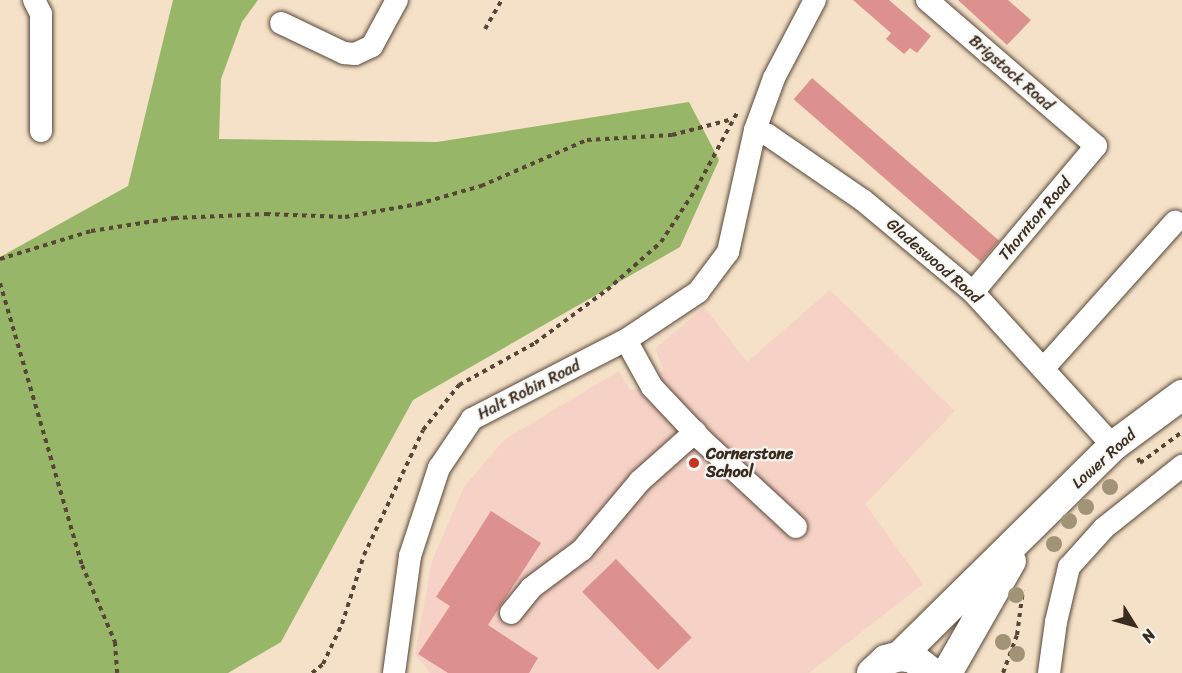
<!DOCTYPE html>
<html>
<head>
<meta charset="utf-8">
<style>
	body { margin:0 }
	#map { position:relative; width:1182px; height:673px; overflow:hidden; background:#f4e1c7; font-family:Sriracha,sans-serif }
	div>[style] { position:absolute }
	.built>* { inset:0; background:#f6d1c5 }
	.forest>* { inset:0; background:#98b668 }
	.building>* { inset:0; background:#dd918e; transform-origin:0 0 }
	.path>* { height:4px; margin-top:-2px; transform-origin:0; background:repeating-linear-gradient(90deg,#574537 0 4.5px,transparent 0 9px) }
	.roads { filter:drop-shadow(0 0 2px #574537) drop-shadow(0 0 2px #574537) }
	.minor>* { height:22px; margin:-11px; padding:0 11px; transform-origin:11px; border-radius:11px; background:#fff }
	.major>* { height:30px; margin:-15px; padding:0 15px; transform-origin:15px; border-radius:15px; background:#fff }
	.trees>* { width:16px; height:16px; margin:-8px; border-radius:50%; background:#a09376 }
	.dots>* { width:16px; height:16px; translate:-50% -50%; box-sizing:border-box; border:3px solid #f6f6f2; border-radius:50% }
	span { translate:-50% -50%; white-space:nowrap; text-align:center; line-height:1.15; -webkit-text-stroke:4.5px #f6f6f2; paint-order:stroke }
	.street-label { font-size:16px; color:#3b2a1e }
	.poi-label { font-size:16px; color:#3b2a1e; font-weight:700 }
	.left { translate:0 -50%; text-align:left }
	.north { position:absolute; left:1104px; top:595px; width:60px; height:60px; -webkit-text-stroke:4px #f6f6f2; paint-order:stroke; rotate:127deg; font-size:16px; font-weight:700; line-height:24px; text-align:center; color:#3b2a1e }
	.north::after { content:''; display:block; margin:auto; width:21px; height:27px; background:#3b2a1e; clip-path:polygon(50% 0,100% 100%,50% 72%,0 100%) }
</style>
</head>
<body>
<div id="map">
	<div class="built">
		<i style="clip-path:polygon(830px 290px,955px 411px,865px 504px,923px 584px,809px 673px,430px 673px,415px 654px,432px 561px,464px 487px,504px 440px,619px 371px,630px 390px,652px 387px,663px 368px,655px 349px,704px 307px,747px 362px)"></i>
	</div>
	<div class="forest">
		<i style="clip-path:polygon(173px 0,258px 0,242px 22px,221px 79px,219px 139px,437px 142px,689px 102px,719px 160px,680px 247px,413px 400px,281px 642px,228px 673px,0 673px,0 257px,128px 186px)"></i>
	</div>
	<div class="building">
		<i style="clip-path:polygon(853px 0,889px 0,931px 36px,917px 53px,910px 48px,904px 54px,886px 39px,891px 33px)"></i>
		<i style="clip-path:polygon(958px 0,1008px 0,1031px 20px,1007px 45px)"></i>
		<i style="left:812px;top:78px;width:248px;height:28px;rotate:41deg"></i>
		<i style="clip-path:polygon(491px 511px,541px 543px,488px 625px,538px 658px,529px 673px,448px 673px,418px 654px,450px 606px,436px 597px)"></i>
		<i style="left:616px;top:559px;width:109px;height:47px;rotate:46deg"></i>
	</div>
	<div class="path">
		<i style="left:485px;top:29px;width:34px;rotate:-60deg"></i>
		<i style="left:0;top:259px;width:95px;rotate:-17.1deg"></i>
		<i style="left:91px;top:231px;width:84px;rotate:-8.9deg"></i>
		<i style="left:174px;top:218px;width:92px;rotate:-2.5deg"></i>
		<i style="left:266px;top:214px;width:79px;rotate:2.2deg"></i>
		<i style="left:345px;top:217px;width:74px;rotate:-10.1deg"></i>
		<i style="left:418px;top:204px;width:66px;rotate:-15.9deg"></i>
		<i style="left:481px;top:186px;width:116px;rotate:-23.5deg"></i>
		<i style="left:587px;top:140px;width:85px;rotate:-3.4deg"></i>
		<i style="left:672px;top:135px;width:63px;rotate:-14.7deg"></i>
		<i style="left:0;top:283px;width:294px;rotate:73.8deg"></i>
		<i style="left:82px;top:565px;width:84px;rotate:66.8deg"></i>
		<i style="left:115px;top:642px;width:31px;rotate:86deg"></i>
		<i style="left:1138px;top:458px;width:5px;rotate:68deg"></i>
		<i style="left:1140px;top:463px;width:52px;rotate:-36.4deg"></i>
		<i style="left:312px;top:673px;width:14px;rotate:-39deg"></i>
		<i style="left:323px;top:664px;width:44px;rotate:-64.6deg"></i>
		<i style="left:342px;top:624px;width:72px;rotate:-72.3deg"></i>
		<i style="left:364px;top:555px;width:138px;rotate:-64.7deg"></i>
		<i style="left:423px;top:430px;width:58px;rotate:-51.3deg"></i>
		<i style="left:459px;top:385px;width:87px;rotate:-28.9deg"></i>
		<i style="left:535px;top:343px;width:89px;rotate:-36.4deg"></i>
		<i style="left:607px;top:290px;width:72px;rotate:-41.6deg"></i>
		<i style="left:661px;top:242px;width:64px;rotate:-56.6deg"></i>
		<i style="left:696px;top:189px;width:89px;rotate:-61.7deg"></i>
		<i style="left:1003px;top:673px;width:40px;rotate:-69.8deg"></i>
		<i style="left:1017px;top:635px;width:45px;rotate:-82.4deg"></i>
	</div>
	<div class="roads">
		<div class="minor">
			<i style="left:34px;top:0;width:16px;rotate:63deg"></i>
			<i style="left:41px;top:14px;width:117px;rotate:90deg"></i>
			<i style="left:927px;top:0;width:223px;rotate:40.8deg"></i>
			<i style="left:1096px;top:146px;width:191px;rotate:130.1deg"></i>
			<i style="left:281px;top:23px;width:70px;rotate:25.5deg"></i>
			<i style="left:344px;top:53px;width:11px;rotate:5deg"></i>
			<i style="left:355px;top:54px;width:19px;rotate:-25deg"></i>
			<i style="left:372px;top:46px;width:52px;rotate:-61.5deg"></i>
			<i style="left:755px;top:130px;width:14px;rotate:21deg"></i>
			<i style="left:768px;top:135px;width:116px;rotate:34.5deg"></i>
			<i style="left:864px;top:201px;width:142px;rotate:39.9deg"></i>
			<i style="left:973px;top:292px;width:208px;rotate:47.7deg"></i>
			<i style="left:626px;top:340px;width:54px;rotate:61deg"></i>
			<i style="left:652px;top:387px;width:73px;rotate:46.7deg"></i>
			<i style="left:702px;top:440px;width:128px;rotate:42.8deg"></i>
			<i style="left:1043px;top:369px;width:198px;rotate:-48.1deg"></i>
			<i style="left:511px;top:613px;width:32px;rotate:-51deg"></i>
			<i style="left:531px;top:588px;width:64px;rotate:-36.7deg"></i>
			<i style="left:582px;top:550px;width:90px;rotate:-50deg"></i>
			<i style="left:640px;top:481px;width:74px;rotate:-41.7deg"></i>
			<i style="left:394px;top:673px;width:118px;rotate:-82.2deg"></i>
			<i style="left:410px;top:556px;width:93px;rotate:-71.8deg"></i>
			<i style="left:439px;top:468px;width:59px;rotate:-56deg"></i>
			<i style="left:472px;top:419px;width:173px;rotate:-27.2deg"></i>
			<i style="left:626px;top:340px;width:87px;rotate:-33.7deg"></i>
			<i style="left:698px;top:292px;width:50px;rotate:-53.1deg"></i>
			<i style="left:728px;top:252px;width:125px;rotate:-77.5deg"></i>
			<i style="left:755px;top:130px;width:55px;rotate:-69.9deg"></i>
			<i style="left:774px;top:78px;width:88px;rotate:-62.3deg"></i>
			<i style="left:1049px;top:673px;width:51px;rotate:-82.2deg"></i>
			<i style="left:1056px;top:622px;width:57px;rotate:-76.7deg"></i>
			<i style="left:1069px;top:567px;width:52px;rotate:-48.1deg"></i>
			<i style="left:1104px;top:528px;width:100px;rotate:-38.5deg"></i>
		</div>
		<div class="major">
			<i style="left:900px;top:656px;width:299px;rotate:-44.6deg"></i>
			<i style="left:1113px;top:446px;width:86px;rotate:-36.5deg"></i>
			<i style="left:872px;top:673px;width:19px;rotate:-43deg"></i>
			<i style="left:886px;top:660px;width:15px;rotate:-16deg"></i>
			<i style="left:900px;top:656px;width:13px;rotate:9deg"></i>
			<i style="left:913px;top:658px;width:24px;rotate:38deg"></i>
			<i style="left:947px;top:673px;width:129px;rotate:-60.3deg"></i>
		</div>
	</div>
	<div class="trees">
		<i style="left:1110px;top:487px"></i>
		<i style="left:1086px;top:507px"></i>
		<i style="left:1069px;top:521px"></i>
		<i style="left:1054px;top:544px"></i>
		<i style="left:1016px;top:595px"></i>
		<i style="left:1003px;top:642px"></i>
		<i style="left:1017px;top:654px"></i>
	</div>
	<div class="dots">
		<i style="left:694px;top:463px;background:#c8321e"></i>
	</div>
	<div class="street-label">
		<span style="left:1011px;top:73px;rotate:41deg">Brigstock Road</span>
		<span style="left:1035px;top:219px;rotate:-50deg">Thornton Road</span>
		<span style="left:934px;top:261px;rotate:41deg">Gladeswood Road</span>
		<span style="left:529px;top:390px;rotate:-27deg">Halt Robin Road</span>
		<span style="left:1104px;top:459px;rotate:-42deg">Lower Road</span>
	</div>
	<div class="poi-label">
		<span class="left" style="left:706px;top:463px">Cornerstone<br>School</span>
	</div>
	<div class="north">N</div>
</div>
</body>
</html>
